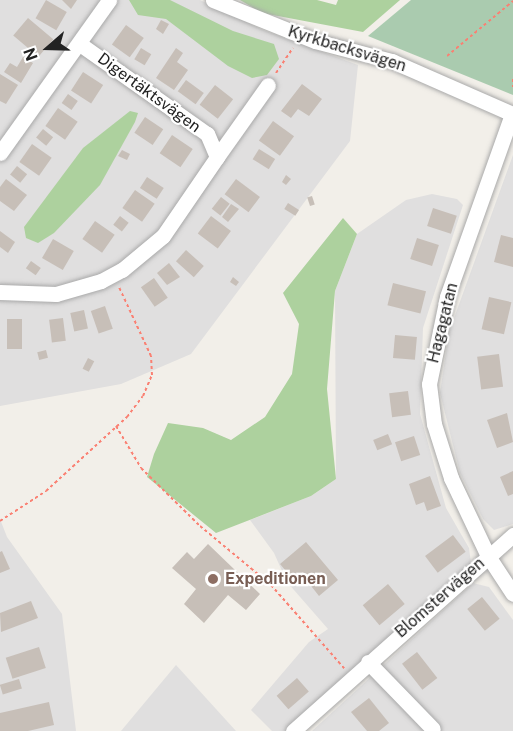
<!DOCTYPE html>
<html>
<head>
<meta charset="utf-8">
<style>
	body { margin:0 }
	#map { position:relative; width:513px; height:731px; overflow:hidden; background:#f2efe9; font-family:"Public Sans",sans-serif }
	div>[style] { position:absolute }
	.residential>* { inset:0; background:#e0dfdf }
	.forest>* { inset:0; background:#add19e }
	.cemetery>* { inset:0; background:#aacbaf }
	.building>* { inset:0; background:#c7bfb8; transform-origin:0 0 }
	.path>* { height:2px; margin-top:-1px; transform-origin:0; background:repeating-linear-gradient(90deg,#fa8072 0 3px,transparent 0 6px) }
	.roads { filter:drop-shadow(0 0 2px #a9a9a9) drop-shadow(0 0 2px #a9a9a9) }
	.minor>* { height:15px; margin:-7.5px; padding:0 7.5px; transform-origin:7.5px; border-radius:7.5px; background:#fff }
	.dots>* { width:16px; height:16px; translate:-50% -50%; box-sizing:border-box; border:3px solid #fff; border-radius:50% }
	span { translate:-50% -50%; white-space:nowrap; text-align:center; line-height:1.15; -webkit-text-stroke:4.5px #fff; paint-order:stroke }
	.street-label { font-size:16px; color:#222 }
	.education-label { font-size:16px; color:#785e54; font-weight:700 }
	.left { translate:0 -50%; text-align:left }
	.north { position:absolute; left:18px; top:18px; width:60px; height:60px; -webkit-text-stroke:4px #fff; paint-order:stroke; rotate:250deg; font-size:16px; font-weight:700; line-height:24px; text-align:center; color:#222 }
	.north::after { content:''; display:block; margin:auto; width:21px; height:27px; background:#222; clip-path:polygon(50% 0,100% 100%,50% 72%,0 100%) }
</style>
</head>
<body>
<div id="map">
	<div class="residential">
		<i style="clip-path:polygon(0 0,200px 0,263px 30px,358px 65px,350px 141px,191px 354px,121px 384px,0 406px)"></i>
		<i style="clip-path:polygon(513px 155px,513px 524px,494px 530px,483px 519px,460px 473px,440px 393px,449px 332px)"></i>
		<i style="clip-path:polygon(432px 194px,457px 199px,463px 205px,423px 328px,420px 414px,446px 508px,469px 548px,471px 563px,286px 731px,272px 731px,251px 710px,309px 642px,328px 629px,287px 582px,274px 553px,250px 520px,311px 496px,336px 479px,335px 291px,357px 234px,406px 200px)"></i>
		<i style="clip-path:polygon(0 519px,7px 537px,62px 614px,76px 731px,0 731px)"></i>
		<i style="clip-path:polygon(473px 583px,489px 587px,513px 620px,513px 731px,312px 731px)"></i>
		<i style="clip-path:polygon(176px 665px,236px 731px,121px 731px)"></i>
	</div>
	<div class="forest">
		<i style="clip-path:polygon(129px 0,170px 0,233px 31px,274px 44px,279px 59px,267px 75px,252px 78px,228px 66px,166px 19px,138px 15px)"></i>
		<i style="clip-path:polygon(240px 0,317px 0,336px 5px,338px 0,400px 0,363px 32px,262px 13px)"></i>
		<i style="clip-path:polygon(130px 111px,138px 113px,135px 122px,100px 185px,54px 233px,38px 243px,26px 238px,24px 227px,83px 148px)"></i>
		<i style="clip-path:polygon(343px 218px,357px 234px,335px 291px,327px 389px,336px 479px,311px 496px,216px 533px,147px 477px,154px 454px,168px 423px,203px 428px,231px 440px,265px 417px,292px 374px,299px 324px,283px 293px)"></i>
	</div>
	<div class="cemetery">
		<i style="clip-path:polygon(411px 0,513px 0,513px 95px,368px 36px)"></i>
	</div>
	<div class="building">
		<i style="left:46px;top:0;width:24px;height:21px;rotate:30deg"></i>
		<i style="clip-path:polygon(62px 0,77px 0,71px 9px)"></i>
		<i style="left:28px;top:18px;width:33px;height:23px;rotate:40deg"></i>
		<i style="clip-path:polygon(161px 20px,169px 24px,163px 34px,156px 29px)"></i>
		<i style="left:126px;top:25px;width:22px;height:24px;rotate:36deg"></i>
		<i style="left:141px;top:48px;width:12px;height:13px;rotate:31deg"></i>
		<i style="clip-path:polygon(176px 48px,183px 53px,177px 62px,188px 70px,174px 90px,156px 78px)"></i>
		<i style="clip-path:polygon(23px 57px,33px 63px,21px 83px,4px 72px,10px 63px,17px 67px)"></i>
		<i style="left:83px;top:72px;width:24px;height:22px;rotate:33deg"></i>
		<i style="clip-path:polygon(0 74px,18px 85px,6px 104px,0 101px)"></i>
		<i style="left:186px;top:80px;width:22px;height:14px;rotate:36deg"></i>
		<i style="clip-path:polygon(302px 84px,322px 99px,309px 116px,298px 109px,291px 118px,281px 111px)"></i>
		<i style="left:215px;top:85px;width:23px;height:25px;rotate:38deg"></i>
		<i style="left:68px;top:94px;width:12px;height:11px;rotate:35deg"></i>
		<i style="left:58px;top:108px;width:24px;height:22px;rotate:35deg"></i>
		<i style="left:145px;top:117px;width:22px;height:19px;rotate:34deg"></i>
		<i style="left:273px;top:121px;width:26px;height:24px;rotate:36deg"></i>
		<i style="left:43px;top:129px;width:13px;height:11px;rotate:39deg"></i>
		<i style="left:172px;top:135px;width:25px;height:22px;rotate:34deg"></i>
		<i style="left:32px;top:144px;width:24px;height:22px;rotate:35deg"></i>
		<i style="left:259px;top:149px;width:19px;height:12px;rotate:32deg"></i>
		<i style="clip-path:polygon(122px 150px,130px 154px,127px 160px,118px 156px)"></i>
		<i style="left:17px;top:166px;width:13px;height:11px;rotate:39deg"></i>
		<i style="clip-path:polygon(286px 175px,291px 179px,286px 185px,282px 182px)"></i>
		<i style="left:147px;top:177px;width:20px;height:13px;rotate:33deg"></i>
		<i style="clip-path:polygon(6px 179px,27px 195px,14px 211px,0 201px,0 187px)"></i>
		<i style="left:236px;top:179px;width:30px;height:19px;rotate:37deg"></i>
		<i style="left:135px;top:190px;width:24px;height:22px;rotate:35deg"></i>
		<i style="left:312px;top:196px;width:9px;height:5px;rotate:72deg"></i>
		<i style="left:221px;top:197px;width:11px;height:15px;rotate:38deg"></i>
		<i style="left:288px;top:203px;width:13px;height:7px;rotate:32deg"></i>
		<i style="clip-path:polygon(231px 204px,239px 209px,228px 222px,222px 217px)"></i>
		<i style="left:433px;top:208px;width:25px;height:19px;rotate:18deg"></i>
		<i style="left:120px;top:216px;width:11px;height:11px;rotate:38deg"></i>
		<i style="left:211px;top:216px;width:25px;height:22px;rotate:37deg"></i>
		<i style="left:95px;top:221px;width:24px;height:22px;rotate:35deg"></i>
		<i style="clip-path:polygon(0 231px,15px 242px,8px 253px,0 247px)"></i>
		<i style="clip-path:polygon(501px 235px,513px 238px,513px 267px,494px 262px)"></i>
		<i style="left:417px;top:238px;width:23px;height:22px;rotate:18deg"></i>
		<i style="left:53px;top:239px;width:24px;height:22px;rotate:30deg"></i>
		<i style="left:186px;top:250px;width:24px;height:15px;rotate:42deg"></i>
		<i style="left:31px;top:261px;width:12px;height:9px;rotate:35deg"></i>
		<i style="clip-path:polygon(169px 263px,180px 277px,167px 285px,157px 273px)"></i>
		<i style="clip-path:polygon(233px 277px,239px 282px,236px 286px,230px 282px)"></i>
		<i style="left:154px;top:278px;width:24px;height:16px;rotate:55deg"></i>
		<i style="left:393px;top:283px;width:34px;height:23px;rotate:14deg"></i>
		<i style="left:489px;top:297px;width:23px;height:33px;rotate:13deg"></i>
		<i style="left:105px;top:306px;width:24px;height:15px;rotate:71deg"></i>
		<i style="left:84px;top:310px;width:19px;height:14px;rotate:78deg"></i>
		<i style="left:63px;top:318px;width:23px;height:14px;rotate:83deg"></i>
		<i style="left:7px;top:319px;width:15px;height:30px"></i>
		<i style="left:395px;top:335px;width:22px;height:23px;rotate:5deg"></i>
		<i style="left:46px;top:350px;width:8px;height:9px;rotate:76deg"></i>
		<i style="left:499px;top:354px;width:33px;height:22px;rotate:83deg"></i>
		<i style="left:88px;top:358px;width:7px;height:12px;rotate:27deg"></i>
		<i style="left:408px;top:391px;width:24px;height:19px;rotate:83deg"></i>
		<i style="clip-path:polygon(507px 413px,513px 442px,497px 448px,487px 420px)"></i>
		<i style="left:388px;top:434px;width:11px;height:16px;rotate:68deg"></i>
		<i style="left:414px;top:436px;width:20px;height:20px;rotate:72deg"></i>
		<i style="clip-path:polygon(513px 471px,513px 494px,508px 496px,500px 477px)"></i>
		<i style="clip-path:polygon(430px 476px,441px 506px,427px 511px,424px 502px,416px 505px,409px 484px)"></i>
		<i style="left:453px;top:535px;width:21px;height:35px;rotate:53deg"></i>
		<i style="clip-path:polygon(306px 542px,338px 580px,319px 596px,304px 577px,296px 583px,280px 564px)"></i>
		<i style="clip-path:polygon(208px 544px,260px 594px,246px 610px,228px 595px,204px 623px,184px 604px,196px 589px,172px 568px,187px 552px,194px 559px)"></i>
		<i style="clip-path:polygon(2px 551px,10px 569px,0 573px,0 552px)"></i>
		<i style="left:388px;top:584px;width:26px;height:33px;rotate:50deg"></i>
		<i style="left:482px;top:597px;width:28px;height:19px;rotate:51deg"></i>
		<i style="clip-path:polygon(31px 601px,38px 618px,1px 632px,0 613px)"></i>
		<i style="left:39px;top:647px;width:22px;height:35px;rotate:72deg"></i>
		<i style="left:417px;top:652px;width:33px;height:19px;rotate:52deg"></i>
		<i style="left:297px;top:678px;width:18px;height:27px;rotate:49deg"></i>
		<i style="left:19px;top:679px;width:10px;height:20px;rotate:73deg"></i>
		<i style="clip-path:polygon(369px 698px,389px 723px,379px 731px,367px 731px,351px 712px)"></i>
		<i style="clip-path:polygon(49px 702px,54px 725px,28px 731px,0 731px,0 713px)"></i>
	</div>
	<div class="path">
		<i style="left:447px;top:56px;width:86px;rotate:-39.8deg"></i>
		<i style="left:276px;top:73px;width:30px;rotate:-56deg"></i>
		<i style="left:513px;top:79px;width:8px;rotate:90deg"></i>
		<i style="left:116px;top:426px;width:49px;rotate:59.2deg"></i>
		<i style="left:141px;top:468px;width:83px;rotate:44.5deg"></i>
		<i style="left:200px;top:526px;width:92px;rotate:39.7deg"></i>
		<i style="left:271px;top:585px;width:111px;rotate:48.7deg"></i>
		<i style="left:0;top:521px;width:55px;rotate:-33.1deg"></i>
		<i style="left:46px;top:491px;width:110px;rotate:-42.4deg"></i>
		<i style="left:127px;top:417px;width:26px;rotate:-53deg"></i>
		<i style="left:143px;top:396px;width:23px;rotate:-67deg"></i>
		<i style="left:152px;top:375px;width:19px;rotate:-93deg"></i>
		<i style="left:151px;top:356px;width:76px;rotate:-114.9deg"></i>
	</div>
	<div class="roads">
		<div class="minor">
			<i style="left:213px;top:0;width:110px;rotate:21.9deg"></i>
			<i style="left:315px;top:41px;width:80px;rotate:14.6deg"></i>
			<i style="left:392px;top:61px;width:132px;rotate:23.7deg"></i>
			<i style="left:512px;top:114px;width:194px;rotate:109.6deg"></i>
			<i style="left:447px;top:297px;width:89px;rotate:101.7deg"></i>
			<i style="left:429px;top:384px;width:40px;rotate:82.9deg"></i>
			<i style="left:434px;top:424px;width:57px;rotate:72.5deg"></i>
			<i style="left:451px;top:478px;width:86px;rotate:64.6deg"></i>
			<i style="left:488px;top:556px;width:45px;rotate:56.7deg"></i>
			<i style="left:0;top:153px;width:188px;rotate:-54.5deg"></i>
			<i style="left:217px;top:157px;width:88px;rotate:-54.7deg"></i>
			<i style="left:0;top:292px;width:56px;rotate:2deg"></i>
			<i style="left:56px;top:294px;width:47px;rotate:-16.1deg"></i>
			<i style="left:101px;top:281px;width:24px;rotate:-28deg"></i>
			<i style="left:122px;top:270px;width:53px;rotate:-39.7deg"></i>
			<i style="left:163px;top:236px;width:96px;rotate:-55.6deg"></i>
			<i style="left:217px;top:157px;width:25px;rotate:-113deg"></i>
			<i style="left:207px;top:134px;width:156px;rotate:-144.7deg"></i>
			<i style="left:368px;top:662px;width:93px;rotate:45.9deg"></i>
			<i style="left:293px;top:731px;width:295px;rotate:-41.7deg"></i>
		</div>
	</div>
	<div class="dots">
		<i style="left:213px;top:579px;background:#8d6e63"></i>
	</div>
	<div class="street-label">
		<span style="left:347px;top:49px;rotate:17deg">Kyrkbacksvägen</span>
		<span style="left:149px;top:93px;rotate:36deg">Digertäktsvägen</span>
		<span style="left:443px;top:323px;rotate:-76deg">Hagagatan</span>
		<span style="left:440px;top:598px;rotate:-41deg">Blomstervägen</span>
	</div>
	<div class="education-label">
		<span class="left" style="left:225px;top:579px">Expeditionen</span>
	</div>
	<div class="north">N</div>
</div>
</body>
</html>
